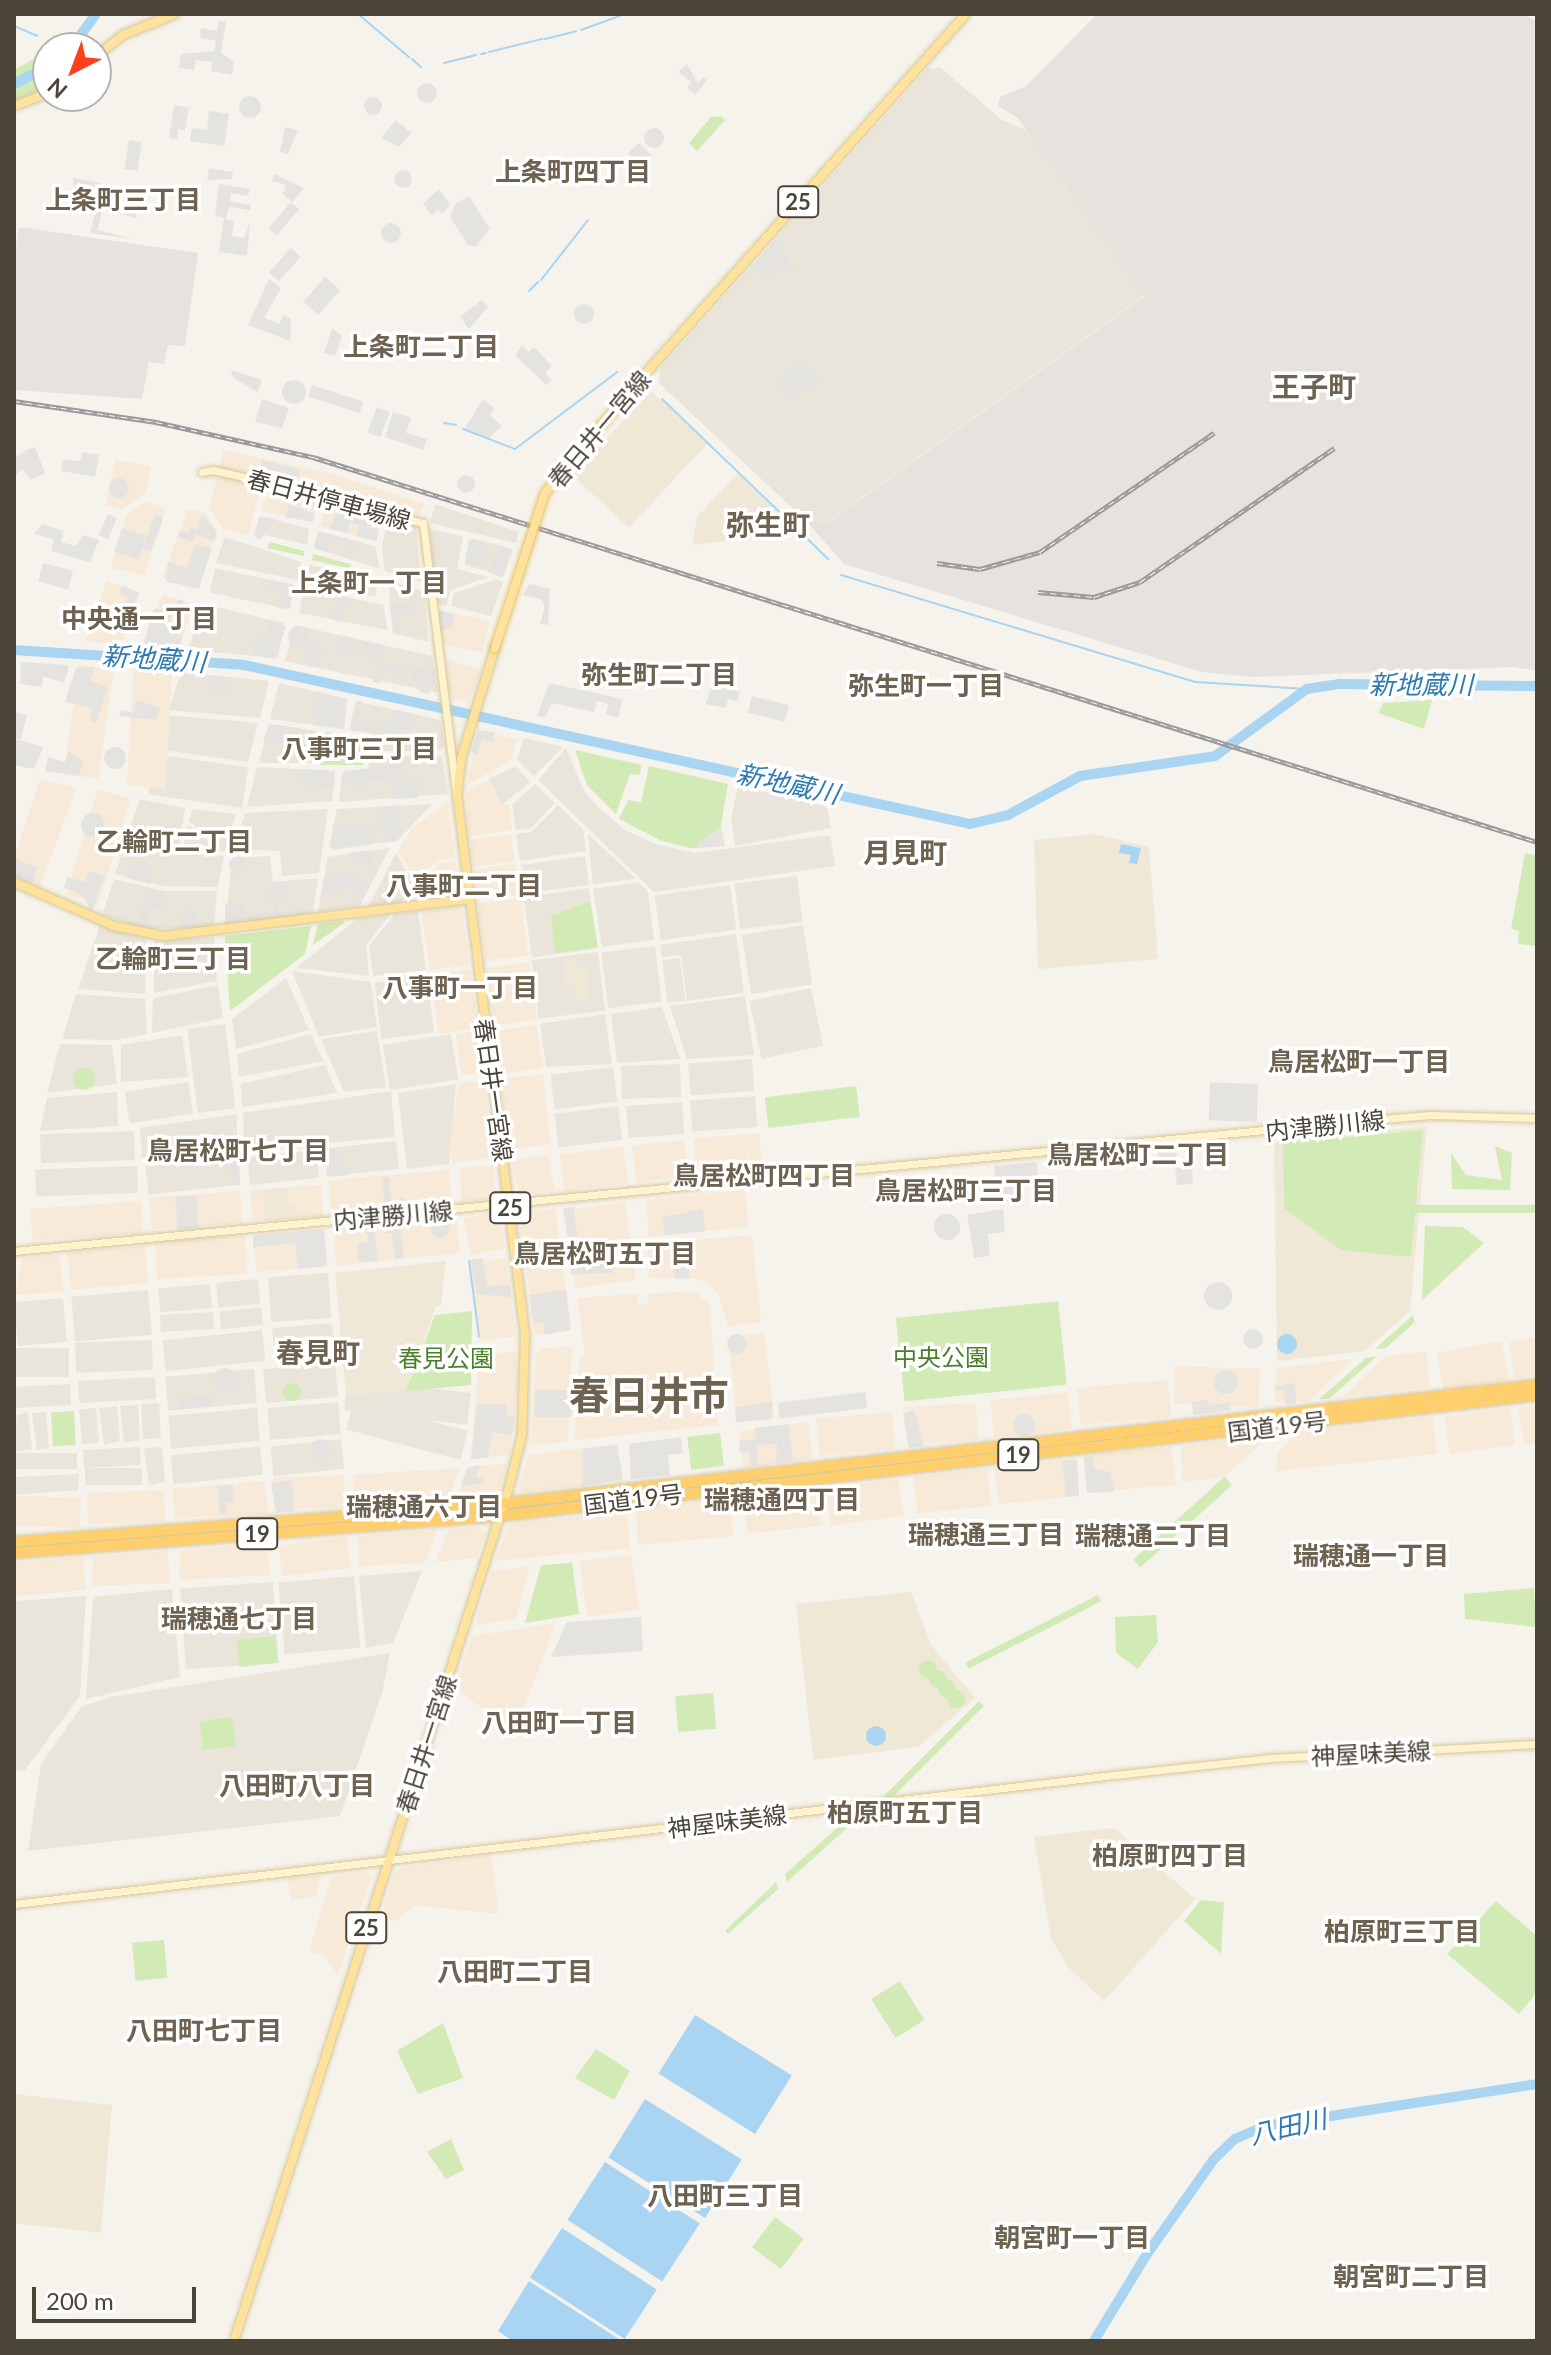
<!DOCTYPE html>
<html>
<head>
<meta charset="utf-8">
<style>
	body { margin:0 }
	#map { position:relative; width:1551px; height:2355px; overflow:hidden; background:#f6f3ec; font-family:Lato,"Noto Sans JP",sans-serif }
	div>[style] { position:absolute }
	.residential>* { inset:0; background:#eae5da; transform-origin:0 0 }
	.commercial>* { inset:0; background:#f7ead8; transform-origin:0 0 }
	.industrial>* { inset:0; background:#e6e2dd }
	.education>* { inset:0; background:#efe8d6; transform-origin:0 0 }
	.green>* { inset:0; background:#d2eab5; transform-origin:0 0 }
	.round { border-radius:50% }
	.parking>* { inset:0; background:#e5e3e0; transform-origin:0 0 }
	.water>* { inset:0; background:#a9d4f2; transform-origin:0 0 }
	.stream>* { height:2px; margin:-1px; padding:0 1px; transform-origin:1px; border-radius:1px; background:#a9d4f2 }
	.river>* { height:10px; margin:-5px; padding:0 5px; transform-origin:5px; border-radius:5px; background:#a9d4f2 }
	.roads { filter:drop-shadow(0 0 2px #d6c79b) drop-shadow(0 0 2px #d6c79b) }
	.secondary>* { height:7px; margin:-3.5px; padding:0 3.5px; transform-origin:3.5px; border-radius:3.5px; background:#fff3cd }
	.primary>* { height:8px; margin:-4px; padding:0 4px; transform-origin:4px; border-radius:4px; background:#ffe39c }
	.highway>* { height:10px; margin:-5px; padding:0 5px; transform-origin:5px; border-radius:5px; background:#ffcf6e }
	.rail>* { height:5px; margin-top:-2.5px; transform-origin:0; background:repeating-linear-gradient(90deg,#fff 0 6px,#9a9a9a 0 12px); box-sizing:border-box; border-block:2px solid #9a9a9a }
	.bridges { filter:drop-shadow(0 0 2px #e6c16a) drop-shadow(0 0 2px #e6c16a) }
	.primary-bridge>* { height:8px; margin:-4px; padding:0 4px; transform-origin:4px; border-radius:4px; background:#ffe39c }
	span { translate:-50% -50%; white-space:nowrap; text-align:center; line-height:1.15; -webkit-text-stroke:7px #fff; paint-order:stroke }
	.shield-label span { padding:2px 6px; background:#fff; border:2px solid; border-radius:6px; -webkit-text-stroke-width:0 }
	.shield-label { font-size:22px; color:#4b4439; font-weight:700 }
	.street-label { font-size:24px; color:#4b4439 }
	.park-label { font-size:24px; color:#4a7f2a }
	.neighbourhood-label { font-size:26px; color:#6e6250; font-weight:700 }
	.water-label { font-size:26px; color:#2e7ab2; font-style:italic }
	.quarter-label { font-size:28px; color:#6e6250; font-weight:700 }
	.town-label { font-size:40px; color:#6e6250; font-weight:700 }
	.frame { position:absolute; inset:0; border:16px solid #4b4439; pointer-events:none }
	.north { position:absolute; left:32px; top:32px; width:80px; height:80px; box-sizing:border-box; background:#fff; border:2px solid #b7b4b0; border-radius:50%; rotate:222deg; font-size:22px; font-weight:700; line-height:32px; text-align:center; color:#4b4439 }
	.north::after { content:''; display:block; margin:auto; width:28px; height:36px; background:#fc3f1d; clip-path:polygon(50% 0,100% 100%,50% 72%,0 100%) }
	.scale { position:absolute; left:32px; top:2287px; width:164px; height:36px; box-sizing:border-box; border:4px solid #4b4439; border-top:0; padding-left:10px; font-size:24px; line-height:28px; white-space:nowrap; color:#4b4439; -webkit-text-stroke:6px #fff; paint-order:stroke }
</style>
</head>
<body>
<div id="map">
	<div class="residential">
		<i style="clip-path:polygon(928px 68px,941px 68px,1002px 120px,1028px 131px,1144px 296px,825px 524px,805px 520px,659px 383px,660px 369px)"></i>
		<i style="clip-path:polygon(435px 504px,519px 532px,516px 543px,430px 523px)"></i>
		<i style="clip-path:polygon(261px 516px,309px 529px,307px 545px,265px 535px,255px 538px)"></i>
		<i style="clip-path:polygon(388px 519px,416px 526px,421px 582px,385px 571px,382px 546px)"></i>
		<i style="clip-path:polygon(429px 529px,463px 536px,457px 569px,488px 577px,451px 590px,446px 606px,435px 604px)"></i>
		<i style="clip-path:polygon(318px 531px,375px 546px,380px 569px,314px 548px)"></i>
		<i style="clip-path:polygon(225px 537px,301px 562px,298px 580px,216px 563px)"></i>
		<i style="left:472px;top:538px;width:41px;height:28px;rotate:15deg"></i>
		<i style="left:310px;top:565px;width:70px;height:19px;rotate:11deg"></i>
		<i style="left:215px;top:568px;width:81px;height:25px;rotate:12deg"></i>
		<i style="clip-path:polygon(498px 579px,503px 582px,491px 616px,451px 606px,454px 593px)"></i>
		<i style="clip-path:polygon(388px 580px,425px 592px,428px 642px,393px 633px)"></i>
		<i style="clip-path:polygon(304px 588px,383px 605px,388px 630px,299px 613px)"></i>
		<i style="clip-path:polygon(203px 604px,284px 623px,278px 658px,188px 650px)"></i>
		<i style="clip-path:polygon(295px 625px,432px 656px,438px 693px,285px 661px)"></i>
		<i style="clip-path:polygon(181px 672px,269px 681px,260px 718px,169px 710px)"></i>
		<i style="clip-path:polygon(279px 683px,347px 699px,344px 729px,270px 719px)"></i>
		<i style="clip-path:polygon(356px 701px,440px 720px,445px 746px,440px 751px,372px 751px,373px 734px,349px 729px)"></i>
		<i style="clip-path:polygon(167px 715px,258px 723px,248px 762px,156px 749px)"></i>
		<i style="clip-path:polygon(269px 724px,317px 731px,314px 763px,259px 763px)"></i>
		<i style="clip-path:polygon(524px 738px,563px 747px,534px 776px,517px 760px)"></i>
		<i style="clip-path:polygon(566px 748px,584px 791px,597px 806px,625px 830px,655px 844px,695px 853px,830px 835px,835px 866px,654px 892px,538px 780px)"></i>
		<i style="left:154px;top:754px;width:95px;height:41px;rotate:8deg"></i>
		<i style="clip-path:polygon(371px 756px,442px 756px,448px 794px,339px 802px,342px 773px,367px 772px)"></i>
		<i style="clip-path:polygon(516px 766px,530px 782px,502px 805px,489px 779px)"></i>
		<i style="clip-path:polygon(257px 767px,335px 771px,332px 801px,247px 807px)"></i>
		<i style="clip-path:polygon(535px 784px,555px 803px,530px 829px,516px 830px,512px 805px)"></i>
		<i style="clip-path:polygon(738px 786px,827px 807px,831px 828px,735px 846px,731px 818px)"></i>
		<i style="clip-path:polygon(140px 799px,185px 808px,179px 845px,128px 833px)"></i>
		<i style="clip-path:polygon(432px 804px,397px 841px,329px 848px,337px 809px)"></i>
		<i style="clip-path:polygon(558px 805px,583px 829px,586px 851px,520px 861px,516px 834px,531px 832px)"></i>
		<i style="clip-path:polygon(192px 809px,236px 814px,225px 851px,216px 851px,216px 844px,189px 821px)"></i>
		<i style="clip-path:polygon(328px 809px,319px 873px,282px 876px,280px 851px,234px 849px,245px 813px)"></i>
		<i style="clip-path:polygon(188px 825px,213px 845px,211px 850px,183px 848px)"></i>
		<i style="clip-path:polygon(588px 834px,635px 878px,634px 879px,593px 884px)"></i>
		<i style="clip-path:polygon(127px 838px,174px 851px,224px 856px,218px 887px,163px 886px,115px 874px)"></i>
		<i style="clip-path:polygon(390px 848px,359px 907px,318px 911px,328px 857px)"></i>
		<i style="clip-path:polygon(396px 853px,414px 884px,400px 903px,368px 907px)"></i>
		<i style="clip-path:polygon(270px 856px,273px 882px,318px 878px,313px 913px,225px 926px,232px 858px)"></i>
		<i style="left:585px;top:856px;width:29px;height:64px;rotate:82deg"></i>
		<i style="left:797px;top:876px;width:46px;height:63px;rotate:83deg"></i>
		<i style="clip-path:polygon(114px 879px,164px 891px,217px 891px,214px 927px,146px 929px,102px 915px)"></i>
		<i style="clip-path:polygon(639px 882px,648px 892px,654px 940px,602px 947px,593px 889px)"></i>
		<i style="left:730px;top:885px;width:45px;height:76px;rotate:82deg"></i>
		<i style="left:589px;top:888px;width:61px;height:66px;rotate:82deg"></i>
		<i style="clip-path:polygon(418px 911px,426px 970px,373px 976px,369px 946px,395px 914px)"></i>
		<i style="clip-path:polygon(390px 915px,366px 945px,369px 976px,296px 968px,358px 918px)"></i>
		<i style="clip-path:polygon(100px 925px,146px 939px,145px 994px,78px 989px)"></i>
		<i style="left:803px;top:925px;width:60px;height:62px;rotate:81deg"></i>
		<i style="clip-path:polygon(736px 934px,744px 993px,687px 1001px,681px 955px,662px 957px,660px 945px)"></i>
		<i style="clip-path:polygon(214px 937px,217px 981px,154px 993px,154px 940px)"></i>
		<i style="left:655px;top:946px;width:56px;height:54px;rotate:83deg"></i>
		<i style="left:598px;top:952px;width:59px;height:67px;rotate:83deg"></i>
		<i style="left:680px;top:958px;width:43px;height:18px;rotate:83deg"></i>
		<i style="clip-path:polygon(292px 971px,371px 982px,377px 1027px,319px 1037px)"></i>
		<i style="left:427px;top:976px;width:57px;height:53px;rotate:83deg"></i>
		<i style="clip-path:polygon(286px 978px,309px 1030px,236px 1049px,232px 1019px)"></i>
		<i style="clip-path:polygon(218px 985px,223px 1018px,152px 1033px,153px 998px)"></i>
		<i style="left:811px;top:988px;width:59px;height:63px;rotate:78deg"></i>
		<i style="clip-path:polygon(76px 994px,145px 999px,147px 1034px,116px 1040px,62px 1039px)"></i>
		<i style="clip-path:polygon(745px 996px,754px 1055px,687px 1059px,670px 1006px)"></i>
		<i style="clip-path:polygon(662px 1007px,680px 1059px,617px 1063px,611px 1014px)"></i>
		<i style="clip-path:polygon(605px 1014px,612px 1064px,546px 1067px,540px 1024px)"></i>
		<i style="left:225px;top:1024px;width:85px;height:38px;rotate:83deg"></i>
		<i style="clip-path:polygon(377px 1031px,386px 1087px,344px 1092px,321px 1039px)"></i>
		<i style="clip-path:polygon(311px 1034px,323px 1061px,239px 1077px,237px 1054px)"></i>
		<i style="left:451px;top:1034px;width:46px;height:69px;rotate:81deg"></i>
		<i style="clip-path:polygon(182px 1035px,188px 1077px,121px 1082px,121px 1045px)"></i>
		<i style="clip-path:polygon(60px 1044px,112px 1045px,117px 1084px,47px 1093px)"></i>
		<i style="left:752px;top:1059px;width:32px;height:64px;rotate:86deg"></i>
		<i style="left:680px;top:1064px;width:33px;height:59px;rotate:88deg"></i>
		<i style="clip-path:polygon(325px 1065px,337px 1093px,242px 1107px,241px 1084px)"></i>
		<i style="left:613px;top:1067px;width:35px;height:63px;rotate:83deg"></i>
		<i style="left:188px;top:1082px;width:32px;height:64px;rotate:81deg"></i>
		<i style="clip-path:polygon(456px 1084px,449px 1164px,407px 1169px,398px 1093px)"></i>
		<i style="clip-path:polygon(391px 1091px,395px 1137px,244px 1150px,243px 1113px)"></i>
		<i style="clip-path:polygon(117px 1092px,118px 1126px,40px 1131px,47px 1098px)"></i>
		<i style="left:755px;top:1096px;width:31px;height:65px;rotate:86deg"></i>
		<i style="left:682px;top:1102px;width:32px;height:56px;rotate:86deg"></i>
		<i style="left:618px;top:1106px;width:34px;height:64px;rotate:83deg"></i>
		<i style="clip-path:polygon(237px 1114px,237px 1152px,142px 1158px,140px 1128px)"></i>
		<i style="left:134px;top:1131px;width:29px;height:94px;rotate:88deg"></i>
		<i style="left:396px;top:1141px;width:28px;height:72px;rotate:84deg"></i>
		<i style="left:316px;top:1150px;width:28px;height:69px;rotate:84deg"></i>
		<i style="left:237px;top:1157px;width:28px;height:92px;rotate:84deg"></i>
		<i style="left:137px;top:1166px;width:27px;height:102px;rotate:88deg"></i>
		<i style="left:328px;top:1273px;width:45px;height:60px;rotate:86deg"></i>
		<i style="left:258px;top:1279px;width:25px;height:42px;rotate:85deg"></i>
		<i style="left:210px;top:1284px;width:24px;height:52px;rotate:85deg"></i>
		<i style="left:148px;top:1290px;width:45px;height:77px;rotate:85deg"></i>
		<i style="left:63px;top:1298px;width:44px;height:49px;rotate:85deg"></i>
		<i style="left:261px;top:1307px;width:18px;height:42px;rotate:84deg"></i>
		<i style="left:213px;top:1312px;width:17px;height:53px;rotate:87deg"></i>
		<i style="left:332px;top:1323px;width:33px;height:60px;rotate:85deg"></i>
		<i style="left:262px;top:1330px;width:31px;height:100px;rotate:84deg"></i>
		<i style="left:152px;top:1340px;width:30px;height:77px;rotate:88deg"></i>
		<i style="left:69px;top:1348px;width:29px;height:55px;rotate:90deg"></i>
		<i style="left:335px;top:1363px;width:34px;height:72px;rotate:85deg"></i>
		<i style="left:254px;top:1369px;width:34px;height:89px;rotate:85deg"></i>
		<i style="left:155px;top:1377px;width:22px;height:77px;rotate:87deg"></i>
		<i style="left:70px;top:1384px;width:21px;height:56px;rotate:87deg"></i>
		<i style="left:471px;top:1393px;width:32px;height:124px;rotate:97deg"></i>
		<i style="left:338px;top:1402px;width:32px;height:71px;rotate:85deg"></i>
		<i style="left:159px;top:1403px;width:35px;height:18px;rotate:87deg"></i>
		<i style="clip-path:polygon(138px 1405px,140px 1440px,124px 1443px,120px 1406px)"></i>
		<i style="clip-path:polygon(117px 1406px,120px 1441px,104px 1445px,99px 1408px)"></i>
		<i style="left:96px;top:1408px;width:35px;height:17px;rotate:85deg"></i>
		<i style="left:257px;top:1408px;width:33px;height:89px;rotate:85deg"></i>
		<i style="clip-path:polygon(28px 1412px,32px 1449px,14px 1452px,17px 1415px)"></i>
		<i style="clip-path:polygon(46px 1412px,49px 1448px,37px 1450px,32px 1413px)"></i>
		<i style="left:468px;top:1431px;width:30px;height:118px;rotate:105deg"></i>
		<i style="left:341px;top:1439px;width:30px;height:71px;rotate:84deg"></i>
		<i style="left:260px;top:1446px;width:29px;height:90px;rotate:84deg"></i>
		<i style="left:140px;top:1447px;width:18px;height:57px;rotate:87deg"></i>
		<i style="clip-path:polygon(162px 1447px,165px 1482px,149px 1485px,144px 1448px)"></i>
		<i style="left:77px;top:1453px;width:16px;height:63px;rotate:90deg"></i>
		<i style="left:142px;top:1468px;width:17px;height:57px;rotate:90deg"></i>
		<i style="clip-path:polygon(79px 1474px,78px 1490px,14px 1495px,14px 1477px)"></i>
		<i style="clip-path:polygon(422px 1571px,393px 1643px,366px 1648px,359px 1576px)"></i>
		<i style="left:354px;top:1576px;width:72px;height:76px;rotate:85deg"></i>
		<i style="left:273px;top:1582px;width:81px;height:93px;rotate:86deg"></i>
		<i style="clip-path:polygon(172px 1589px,180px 1677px,86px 1699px,93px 1597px)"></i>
		<i style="clip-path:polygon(86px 1596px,80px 1696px,25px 1770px,14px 1771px,14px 1601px)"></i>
		<i style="clip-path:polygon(390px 1653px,382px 1693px,340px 1816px,28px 1851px,41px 1764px,81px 1707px,111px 1697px)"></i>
	</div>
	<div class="commercial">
		<i style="clip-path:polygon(223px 450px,325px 472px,426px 504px,416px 518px,219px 467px)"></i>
		<i style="clip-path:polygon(115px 460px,151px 466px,146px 493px,122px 509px,106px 505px)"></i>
		<i style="clip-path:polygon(218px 474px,262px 486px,247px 536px,222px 528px,209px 506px)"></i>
		<i style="clip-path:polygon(269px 485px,317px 498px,313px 522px,262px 511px)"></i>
		<i style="clip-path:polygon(147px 501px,166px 509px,145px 575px,111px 568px,126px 515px)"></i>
		<i style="left:327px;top:501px;width:57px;height:26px;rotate:15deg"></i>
		<i style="clip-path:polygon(187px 510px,205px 512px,217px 532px,196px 590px,163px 577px)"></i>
		<i style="clip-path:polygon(107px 581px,139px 593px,121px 646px,85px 641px)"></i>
		<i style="clip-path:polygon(163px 595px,194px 604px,178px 649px,142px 644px)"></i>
		<i style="clip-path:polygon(438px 610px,490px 621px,482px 652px,442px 645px)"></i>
		<i style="clip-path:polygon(446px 659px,481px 670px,469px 703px,448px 697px)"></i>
		<i style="left:79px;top:665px;width:35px;height:110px;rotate:8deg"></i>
		<i style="left:133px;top:671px;width:39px;height:115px;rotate:3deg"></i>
		<i style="clip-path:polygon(478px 730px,517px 739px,511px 760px,467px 785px)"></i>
		<i style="clip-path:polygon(40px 779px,76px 788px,40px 888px,14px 876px,14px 858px)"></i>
		<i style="clip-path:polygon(489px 779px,501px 805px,509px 804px,512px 830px,469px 836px,466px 792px)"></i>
		<i style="left:98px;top:789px;width:34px;height:110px;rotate:17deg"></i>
		<i style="clip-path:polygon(447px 803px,455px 858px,438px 860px,416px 880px,398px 851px,413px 827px)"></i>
		<i style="left:511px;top:834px;width:27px;height:41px;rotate:82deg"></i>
		<i style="clip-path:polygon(455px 861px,459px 889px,455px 895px,420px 899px,418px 885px,439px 863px)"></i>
		<i style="left:516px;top:864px;width:30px;height:42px;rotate:82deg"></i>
		<i style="left:521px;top:898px;width:58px;height:43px;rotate:83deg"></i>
		<i style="clip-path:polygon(456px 905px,462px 910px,469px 965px,430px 970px,421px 911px)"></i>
		<i style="left:529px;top:962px;width:58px;height:43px;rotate:82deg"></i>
		<i style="left:470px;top:969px;width:60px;height:40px;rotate:82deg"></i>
		<i style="left:537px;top:1025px;width:43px;height:43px;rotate:82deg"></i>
		<i style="left:478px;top:1031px;width:42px;height:22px;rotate:83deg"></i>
		<i style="left:543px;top:1074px;width:71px;height:43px;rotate:84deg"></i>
		<i style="clip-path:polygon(484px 1081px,494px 1157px,452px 1163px,450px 1142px,459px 1083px)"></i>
		<i style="left:759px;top:1133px;width:37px;height:66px;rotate:85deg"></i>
		<i style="left:684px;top:1140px;width:37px;height:52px;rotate:84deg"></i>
		<i style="left:623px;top:1146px;width:37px;height:64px;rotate:82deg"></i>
		<i style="left:548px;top:1154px;width:36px;height:36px;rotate:80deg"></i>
		<i style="left:493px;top:1165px;width:34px;height:34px;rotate:85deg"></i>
		<i style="left:449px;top:1170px;width:33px;height:121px;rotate:85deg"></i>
		<i style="left:321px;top:1185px;width:31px;height:71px;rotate:86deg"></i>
		<i style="left:745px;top:1190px;width:37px;height:100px;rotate:84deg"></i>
		<i style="left:240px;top:1191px;width:32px;height:91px;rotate:86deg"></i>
		<i style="left:141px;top:1201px;width:32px;height:111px;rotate:86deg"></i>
		<i style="left:625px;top:1202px;width:37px;height:60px;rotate:82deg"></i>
		<i style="clip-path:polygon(555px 1209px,560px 1244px,523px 1248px,519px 1217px,523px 1212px)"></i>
		<i style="left:498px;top:1212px;width:37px;height:35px;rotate:79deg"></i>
		<i style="left:456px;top:1216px;width:37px;height:124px;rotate:84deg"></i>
		<i style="left:324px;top:1229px;width:37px;height:71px;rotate:85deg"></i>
		<i style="clip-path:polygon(752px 1235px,761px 1322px,728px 1326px,718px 1293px,700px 1279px,649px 1278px,648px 1244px)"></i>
		<i style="left:245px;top:1236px;width:38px;height:90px;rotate:87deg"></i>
		<i style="left:631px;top:1245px;width:35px;height:61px;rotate:82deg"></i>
		<i style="left:145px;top:1246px;width:37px;height:78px;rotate:85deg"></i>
		<i style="left:561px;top:1254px;width:77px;height:36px;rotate:83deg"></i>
		<i style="clip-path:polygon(60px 1255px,63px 1292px,15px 1295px,22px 1258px)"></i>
		<i style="left:506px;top:1258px;width:79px;height:37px;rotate:83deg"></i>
		<i style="clip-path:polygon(695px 1291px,710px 1306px,718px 1425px,574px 1440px,579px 1357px,585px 1356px,577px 1298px,637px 1294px,638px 1306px,648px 1304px,647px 1294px)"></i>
		<i style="left:764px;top:1333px;width:86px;height:37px;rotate:83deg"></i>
		<i style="clip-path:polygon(1537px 1337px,1537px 1375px,1514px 1378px,1509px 1342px)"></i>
		<i style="left:1502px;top:1341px;width:39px;height:66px;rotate:80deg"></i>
		<i style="clip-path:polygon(572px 1346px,568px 1441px,531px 1446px,536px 1354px,540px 1349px)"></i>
		<i style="clip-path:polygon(515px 1351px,518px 1383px,509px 1455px,471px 1459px,479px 1356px)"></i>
		<i style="clip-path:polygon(1427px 1352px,1429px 1387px,1343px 1397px,1385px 1356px)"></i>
		<i style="clip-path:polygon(1352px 1359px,1309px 1401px,1275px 1402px,1276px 1368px)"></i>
		<i style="left:1260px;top:1369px;width:38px;height:85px;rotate:92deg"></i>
		<i style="left:1168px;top:1380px;width:37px;height:91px;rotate:85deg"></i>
		<i style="left:1068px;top:1392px;width:37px;height:78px;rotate:84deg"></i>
		<i style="left:976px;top:1403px;width:37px;height:71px;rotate:87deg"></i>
		<i style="clip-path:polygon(1537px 1405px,1537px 1443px,1524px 1444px,1518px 1409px)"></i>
		<i style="left:1510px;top:1408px;width:37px;height:66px;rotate:82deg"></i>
		<i style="left:892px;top:1412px;width:37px;height:76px;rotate:85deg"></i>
		<i style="clip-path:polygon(1433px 1417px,1437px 1454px,1276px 1471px,1277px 1452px,1300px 1432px)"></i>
		<i style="left:808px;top:1422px;width:37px;height:70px;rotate:82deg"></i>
		<i style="clip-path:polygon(1259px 1437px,1262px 1443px,1223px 1478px,1182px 1482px,1181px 1446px)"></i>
		<i style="clip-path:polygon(617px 1444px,621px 1481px,522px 1493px,519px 1488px,528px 1455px)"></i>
		<i style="left:1172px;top:1447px;width:38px;height:89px;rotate:85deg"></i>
		<i style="left:1075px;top:1459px;width:37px;height:81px;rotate:84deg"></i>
		<i style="clip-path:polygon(507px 1464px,499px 1492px,458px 1496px,469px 1466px)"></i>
		<i style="clip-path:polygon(460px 1468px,447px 1500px,354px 1504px,353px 1475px)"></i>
		<i style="left:987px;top:1469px;width:37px;height:74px;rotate:84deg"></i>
		<i style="left:344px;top:1475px;width:32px;height:71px;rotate:88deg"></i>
		<i style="left:898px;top:1479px;width:37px;height:73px;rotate:82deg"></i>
		<i style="clip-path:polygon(264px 1481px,269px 1514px,174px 1518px,173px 1489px)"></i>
		<i style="left:817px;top:1488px;width:38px;height:74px;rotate:84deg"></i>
		<i style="left:164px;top:1490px;width:31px;height:77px;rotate:88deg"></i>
		<i style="left:81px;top:1498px;width:30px;height:67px;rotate:92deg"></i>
		<i style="clip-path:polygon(722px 1499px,732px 1515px,733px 1536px,638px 1545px,636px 1509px)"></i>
		<i style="clip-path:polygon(627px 1512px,630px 1548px,495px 1561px,510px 1524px)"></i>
		<i style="clip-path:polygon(478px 1527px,486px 1532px,477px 1558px,435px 1562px,449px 1529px)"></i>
		<i style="clip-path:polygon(437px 1530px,425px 1563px,358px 1566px,358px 1536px)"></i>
		<i style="left:347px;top:1537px;width:31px;height:69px;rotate:83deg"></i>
		<i style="clip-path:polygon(267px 1543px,270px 1575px,179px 1580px,180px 1551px)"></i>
		<i style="clip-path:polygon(167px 1551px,171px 1583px,92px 1586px,93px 1557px)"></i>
		<i style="left:631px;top:1554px;width:56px;height:52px;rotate:82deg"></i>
		<i style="left:83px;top:1557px;width:33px;height:69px;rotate:85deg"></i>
		<i style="clip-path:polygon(530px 1566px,516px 1618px,479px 1625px,476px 1621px,492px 1571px)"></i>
		<i style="clip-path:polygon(556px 1623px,515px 1731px,455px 1689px,472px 1636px)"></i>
		<i style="clip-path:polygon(491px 1855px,499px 1914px,414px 1905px,397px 1921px,382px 1918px,394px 1873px,401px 1868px)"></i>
		<i style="clip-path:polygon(366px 1871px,371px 1878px,338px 1975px,325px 1957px,309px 1951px,331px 1877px)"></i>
		<i style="clip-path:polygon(321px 1875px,316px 1897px,291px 1900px,288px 1879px)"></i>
	</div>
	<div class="industrial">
		<i style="clip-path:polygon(1097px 14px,1523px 14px,1537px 22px,1537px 671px,1513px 667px,1252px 677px,1202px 672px,844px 564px,805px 520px,826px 524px,1144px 297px,1018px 118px,998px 106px,1000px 97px,1026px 86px)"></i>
		<i style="clip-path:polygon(19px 227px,198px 253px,185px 346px,168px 345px,164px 364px,149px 362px,142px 399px,14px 390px,14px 261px)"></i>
	</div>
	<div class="education">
		<i style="left:651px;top:391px;width:77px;height:115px;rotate:43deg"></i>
		<i style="clip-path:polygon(738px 473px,776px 510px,770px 517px,771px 536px,692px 545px,697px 517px)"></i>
		<i style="clip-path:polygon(1094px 834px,1149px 847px,1158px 959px,1038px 969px,1034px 840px)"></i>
		<i style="clip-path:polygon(573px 955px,576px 969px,587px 968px,588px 999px,577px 1000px,575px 985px,563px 987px,565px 957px)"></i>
		<i style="clip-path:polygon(1427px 1126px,1410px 1311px,1365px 1351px,1277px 1361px,1274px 1142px)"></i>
		<i style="clip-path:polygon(287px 1188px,289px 1206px,296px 1206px,297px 1218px,265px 1221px,263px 1190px)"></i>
		<i style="clip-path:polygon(446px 1261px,441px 1306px,436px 1306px,406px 1391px,346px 1396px,335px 1273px)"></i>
		<i style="clip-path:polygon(911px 1592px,931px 1645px,975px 1698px,918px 1747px,813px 1760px,796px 1604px)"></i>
		<i style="clip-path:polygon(1114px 1828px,1195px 1899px,1104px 2001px,1069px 1968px,1051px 1939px,1034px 1837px)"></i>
		<i style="clip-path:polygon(14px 2094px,112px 2105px,101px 2233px,14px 2223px)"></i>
	</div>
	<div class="green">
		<i style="clip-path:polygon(48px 51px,48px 90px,14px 103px,14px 70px)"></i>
		<i style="clip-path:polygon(721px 116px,725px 120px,697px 151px,689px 143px,711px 117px)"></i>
		<i style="clip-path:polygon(270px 542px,304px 551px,304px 556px,267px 548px)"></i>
		<i style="clip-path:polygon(313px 554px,350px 564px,351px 569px,312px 560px)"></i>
		<i style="clip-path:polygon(1432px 700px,1424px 729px,1378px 713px,1383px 703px)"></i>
		<i style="clip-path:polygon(325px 732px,365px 738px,363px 765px,320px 765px)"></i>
		<i style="clip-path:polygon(575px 750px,642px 765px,639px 775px,630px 774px,616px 814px,587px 785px)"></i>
		<i style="clip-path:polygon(649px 766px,728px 784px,720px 831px,698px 843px,699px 848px,691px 848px,662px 841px,619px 819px,628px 800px,641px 802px)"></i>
		<i style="clip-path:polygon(1525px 853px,1537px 856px,1537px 946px,1518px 944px,1519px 931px,1511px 929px)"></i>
		<i style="clip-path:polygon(590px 901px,598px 947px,555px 953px,551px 916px)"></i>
		<i style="clip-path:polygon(343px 921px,344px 923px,313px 945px,318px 924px)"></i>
		<i style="clip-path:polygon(311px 926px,305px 954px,230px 1011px,225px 936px)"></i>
		<i class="round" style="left:73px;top:1068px;width:22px;height:22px"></i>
		<i style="left:856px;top:1086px;width:31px;height:92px;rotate:83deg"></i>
		<i style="clip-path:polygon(1423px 1130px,1411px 1257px,1341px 1250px,1284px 1208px,1283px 1143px)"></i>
		<i style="clip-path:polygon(1495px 1146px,1512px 1153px,1510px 1190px,1452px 1189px,1451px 1153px,1466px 1175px,1502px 1180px)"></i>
		<i style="left:1537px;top:1205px;width:8px;height:159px;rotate:90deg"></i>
		<i style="clip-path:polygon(1425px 1226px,1463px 1227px,1484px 1243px,1422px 1300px)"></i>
		<i style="left:1058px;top:1301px;width:84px;height:163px;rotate:84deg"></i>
		<i style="clip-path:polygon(472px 1311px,471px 1385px,406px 1391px,435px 1315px)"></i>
		<i style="clip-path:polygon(1413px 1315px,1415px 1322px,1386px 1348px,1375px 1349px)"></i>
		<i style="clip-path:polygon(1377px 1356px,1329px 1399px,1319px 1399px,1366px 1358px)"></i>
		<i class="round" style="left:283px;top:1383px;width:18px;height:18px"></i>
		<i style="left:74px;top:1411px;width:34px;height:23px;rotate:87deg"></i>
		<i style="left:720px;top:1433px;width:33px;height:33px;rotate:83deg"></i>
		<i style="left:1232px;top:1485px;width:123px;height:11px;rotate:138deg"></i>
		<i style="clip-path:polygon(485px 1513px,227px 1532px,183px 1534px,421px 1516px)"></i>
		<i style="clip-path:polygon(572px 1563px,579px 1614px,525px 1623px,541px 1565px)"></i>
		<i style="clip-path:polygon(1534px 1588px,1536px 1627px,1465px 1619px,1464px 1594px)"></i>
		<i style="left:1098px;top:1595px;width:7px;height:149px;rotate:63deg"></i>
		<i style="clip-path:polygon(1156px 1615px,1158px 1642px,1138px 1669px,1116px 1653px,1115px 1617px)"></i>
		<i style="left:275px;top:1636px;width:27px;height:39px;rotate:84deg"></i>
		<i class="round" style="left:919px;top:1660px;width:18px;height:18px"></i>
		<i class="round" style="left:929px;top:1670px;width:18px;height:18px"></i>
		<i class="round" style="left:938px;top:1680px;width:18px;height:18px"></i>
		<i class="round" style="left:947px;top:1690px;width:18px;height:18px"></i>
		<i style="left:713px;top:1693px;width:36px;height:38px;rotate:85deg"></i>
		<i style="left:979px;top:1701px;width:7px;height:144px;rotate:45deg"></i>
		<i style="left:232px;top:1717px;width:29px;height:33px;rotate:82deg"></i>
		<i style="clip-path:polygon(866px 1811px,787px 1882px,785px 1874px,854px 1813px)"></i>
		<i style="clip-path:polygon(776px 1882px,778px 1889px,728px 1934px,725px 1931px)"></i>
		<i style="clip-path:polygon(1201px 1900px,1224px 1902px,1221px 1954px,1184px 1921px)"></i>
		<i style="clip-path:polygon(1496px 1901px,1537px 1936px,1537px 1992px,1519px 2014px,1447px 1954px)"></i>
		<i style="left:164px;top:1940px;width:38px;height:32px;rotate:85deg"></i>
		<i style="left:900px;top:1981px;width:46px;height:34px;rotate:58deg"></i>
		<i style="clip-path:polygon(443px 2023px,463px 2078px,418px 2094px,397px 2051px)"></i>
		<i style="clip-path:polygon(596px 2049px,630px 2071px,614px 2100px,575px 2078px)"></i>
		<i style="clip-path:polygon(451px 2139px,464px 2170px,446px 2179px,427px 2152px)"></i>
		<i style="left:775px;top:2217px;width:36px;height:38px;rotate:37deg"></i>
	</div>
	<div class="parking">
		<i style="clip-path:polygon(219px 21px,226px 21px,221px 53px,234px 62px,232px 75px,211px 71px,212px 62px,196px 60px,194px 70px,179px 68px,181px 54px,214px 51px,216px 41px,200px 38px,201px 28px,217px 31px)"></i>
		<i style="clip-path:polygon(687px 64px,698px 83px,703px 77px,707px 80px,695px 95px,687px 88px,691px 82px,678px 72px)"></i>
		<i class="round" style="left:417px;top:83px;width:20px;height:20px"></i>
		<i class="round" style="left:239px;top:96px;width:22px;height:22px"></i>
		<i class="round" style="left:364px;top:97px;width:18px;height:18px"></i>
		<i style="clip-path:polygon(174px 105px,189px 108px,185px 130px,178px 129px,177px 139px,169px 138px)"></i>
		<i style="clip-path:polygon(209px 111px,229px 114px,224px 146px,190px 141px,192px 128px,207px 130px)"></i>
		<i style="clip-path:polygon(396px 120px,411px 133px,399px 147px,381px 138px)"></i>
		<i style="clip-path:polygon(285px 127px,298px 130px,288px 154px,280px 152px)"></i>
		<i class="round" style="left:644px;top:128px;width:20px;height:20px"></i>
		<i style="left:129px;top:140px;width:13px;height:29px;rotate:9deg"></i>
		<i style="clip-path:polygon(639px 143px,651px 155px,635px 177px,626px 170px,633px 159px,628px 153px)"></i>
		<i class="round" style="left:540px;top:160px;width:24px;height:24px"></i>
		<i style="clip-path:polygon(209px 168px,233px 172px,232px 179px,207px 180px)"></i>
		<i class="round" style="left:394px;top:170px;width:18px;height:18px"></i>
		<i style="clip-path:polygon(274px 174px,304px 188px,292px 202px,283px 194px,286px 185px,272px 181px)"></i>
		<i style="clip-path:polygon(73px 178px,101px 183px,99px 190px,85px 188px,83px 197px,75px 196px)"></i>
		<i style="clip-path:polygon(219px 184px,250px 189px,248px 196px,231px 193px,230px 201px,251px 205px,250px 210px,229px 207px,226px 219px,234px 221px,232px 236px,244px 238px,250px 223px,247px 256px,219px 252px,224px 218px,215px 216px)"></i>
		<i style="clip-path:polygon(439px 189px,450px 205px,442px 214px,438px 210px,432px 215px,423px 204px)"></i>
		<i style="clip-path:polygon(469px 196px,490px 229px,475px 247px,468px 245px,450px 217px,455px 204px)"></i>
		<i style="clip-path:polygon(98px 202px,138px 208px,136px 218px,102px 209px,98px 230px,133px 239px,90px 233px)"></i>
		<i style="left:291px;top:202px;width:11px;height:34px;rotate:41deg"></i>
		<i class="round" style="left:381px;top:223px;width:20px;height:20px"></i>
		<i style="clip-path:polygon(776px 241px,795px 269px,789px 274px,778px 265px,765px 280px,754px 265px)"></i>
		<i style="left:291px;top:248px;width:13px;height:33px;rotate:42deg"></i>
		<i style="left:325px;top:277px;width:20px;height:33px;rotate:41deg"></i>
		<i style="clip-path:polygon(269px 279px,281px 288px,264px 318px,279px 324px,283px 315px,291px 319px,290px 341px,248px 325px)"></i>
		<i style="clip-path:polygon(482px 300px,488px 307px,469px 329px,460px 317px)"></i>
		<i class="round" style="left:574px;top:304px;width:20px;height:20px"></i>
		<i style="clip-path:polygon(332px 328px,342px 336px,335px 356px,324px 353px)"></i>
		<i style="clip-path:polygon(522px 346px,529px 352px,534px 347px,552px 366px,545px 373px,552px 381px,546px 385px,515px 355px)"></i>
		<i style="left:805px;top:359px;width:27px;height:36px;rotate:56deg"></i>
		<i style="clip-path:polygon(231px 370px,262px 380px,258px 392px,233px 378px)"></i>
		<i class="round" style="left:282px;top:380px;width:24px;height:24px"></i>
		<i style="left:312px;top:385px;width:54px;height:12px;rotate:18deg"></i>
		<i style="clip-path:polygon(262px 399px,289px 408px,282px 428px,255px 422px)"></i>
		<i style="clip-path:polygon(483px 399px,495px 409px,490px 415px,502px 426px,488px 439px,464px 430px)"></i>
		<i style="left:377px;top:407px;width:14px;height:27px;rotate:21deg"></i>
		<i style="clip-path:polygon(393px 412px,411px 418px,406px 433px,427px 439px,423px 450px,385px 437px)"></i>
		<i style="clip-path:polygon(35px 447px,45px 473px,31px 480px,23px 469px,14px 477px,14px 458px,23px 452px,27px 456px,24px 451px)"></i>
		<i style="clip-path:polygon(83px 452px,99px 455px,95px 477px,61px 471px,63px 460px,80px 461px)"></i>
		<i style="left:262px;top:460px;width:39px;height:18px;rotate:15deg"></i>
		<i class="round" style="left:457px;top:475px;width:18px;height:18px"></i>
		<i class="round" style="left:109px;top:478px;width:20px;height:20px"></i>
		<i style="clip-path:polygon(327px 501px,373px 513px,369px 527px,379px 530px,377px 541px,356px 536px,359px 525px,350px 522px,347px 533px,329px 529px,338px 509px,324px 505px)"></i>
		<i style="clip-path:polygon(289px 504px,315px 514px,313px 522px,285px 517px)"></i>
		<i style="left:108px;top:514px;width:10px;height:23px;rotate:24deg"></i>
		<i style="clip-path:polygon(202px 514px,217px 532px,214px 541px,196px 535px,193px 542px,178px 537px,180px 531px,188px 534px,191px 526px,197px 531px)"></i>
		<i style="left:155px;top:515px;width:9px;height:36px;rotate:21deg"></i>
		<i style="clip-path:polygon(259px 517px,276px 519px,260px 540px,254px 536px)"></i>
		<i style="clip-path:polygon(42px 524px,64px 531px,61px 542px,76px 546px,83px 535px,99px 540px,90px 562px,51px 551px,54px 539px,34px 534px)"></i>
		<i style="left:122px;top:528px;width:25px;height:25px;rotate:18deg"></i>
		<i style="clip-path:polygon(318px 531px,355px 541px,351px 558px,344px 557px,347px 543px,330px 538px,326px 552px,314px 548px)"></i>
		<i style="left:469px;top:539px;width:17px;height:25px;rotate:10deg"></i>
		<i style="clip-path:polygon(195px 544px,212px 549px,199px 588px,166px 582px,168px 562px,187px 568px)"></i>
		<i style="left:499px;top:545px;width:15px;height:29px;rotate:23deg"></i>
		<i style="left:43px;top:563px;width:31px;height:19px;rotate:15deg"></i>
		<i style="clip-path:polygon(270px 580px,294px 585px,290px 609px,278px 608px,282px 594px,268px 590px)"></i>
		<i style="clip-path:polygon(529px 584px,550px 589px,548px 625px,540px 624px,545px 606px,540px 599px,523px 595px)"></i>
		<i style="clip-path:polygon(122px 585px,139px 593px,132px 615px,123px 612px,128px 597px,119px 594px)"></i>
		<i style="clip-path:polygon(343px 596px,353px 599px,351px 609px,345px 608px,342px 622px,330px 619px)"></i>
		<i style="clip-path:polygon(178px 599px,184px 601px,179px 619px,172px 615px,167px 630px,183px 636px,180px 647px,143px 646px,154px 608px,173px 612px)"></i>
		<i style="clip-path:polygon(411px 603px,415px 615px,401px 617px,399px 635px,395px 634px,389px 605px)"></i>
		<i style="clip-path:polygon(438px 610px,455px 614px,452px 628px,439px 631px)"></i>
		<i style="clip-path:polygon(269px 620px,286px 626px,275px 659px,252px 655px,256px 638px,266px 639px)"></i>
		<i class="round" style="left:288px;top:626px;width:20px;height:20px"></i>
		<i class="round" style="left:336px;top:636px;width:20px;height:20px"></i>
		<i style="clip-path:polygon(362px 640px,382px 645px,378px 664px,404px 670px,402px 676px,383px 671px,380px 683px,373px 682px,378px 664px,370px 662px,373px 651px,361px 649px)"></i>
		<i style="clip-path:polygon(305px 644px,324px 648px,319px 668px,306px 666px)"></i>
		<i style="clip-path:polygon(21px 662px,67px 665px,69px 667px,64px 683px,43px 676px,42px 687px,20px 684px)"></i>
		<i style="clip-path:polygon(95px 667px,90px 681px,108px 687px,96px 723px,89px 721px,93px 708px,65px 702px,76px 668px)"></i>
		<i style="clip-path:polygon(434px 667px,436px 686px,430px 687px,429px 694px,420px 692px,422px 682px,413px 680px,411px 669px)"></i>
		<i class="round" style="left:210px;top:676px;width:18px;height:18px"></i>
		<i style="clip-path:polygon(549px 683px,623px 699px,618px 718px,606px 714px,608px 704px,597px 701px,594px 712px,552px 703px,545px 718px,537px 716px)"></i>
		<i style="clip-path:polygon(711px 685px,740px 692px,738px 701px,728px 699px,726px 708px,706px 704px)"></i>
		<i style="clip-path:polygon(315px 691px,347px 699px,344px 729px,312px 725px)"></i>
		<i style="left:752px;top:696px;width:38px;height:17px;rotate:14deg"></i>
		<i style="clip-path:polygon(137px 700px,160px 708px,156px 720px,119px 716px,121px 710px,133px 713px)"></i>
		<i style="clip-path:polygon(356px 701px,363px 702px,355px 727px,362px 728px,364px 721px,380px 729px,383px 719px,391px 720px,397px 710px,413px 714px,408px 730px,395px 729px,395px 734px,351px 731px)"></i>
		<i style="clip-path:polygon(14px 712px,27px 715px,21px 739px,16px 739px,43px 747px,34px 769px,14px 765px)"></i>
		<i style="clip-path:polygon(269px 724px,299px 728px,296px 747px,263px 741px)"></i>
		<i style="clip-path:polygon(478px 730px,495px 732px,493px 742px,482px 739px,478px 754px,471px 752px)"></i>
		<i class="round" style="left:104px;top:747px;width:22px;height:22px"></i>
		<i style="clip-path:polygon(69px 751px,84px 762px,78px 776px,45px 771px,48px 757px,65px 762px)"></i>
		<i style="clip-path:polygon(391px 756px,404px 756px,403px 779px,427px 778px,417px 782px,418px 798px,392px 799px,391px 779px,366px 781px,366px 787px,340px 783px,344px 771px,390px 766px)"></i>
		<i style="left:302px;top:769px;width:33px;height:17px;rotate:3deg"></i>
		<i style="clip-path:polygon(398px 805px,399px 825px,404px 831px,397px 841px,383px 843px,386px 826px,378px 826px,377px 807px)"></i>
		<i class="round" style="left:81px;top:813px;width:24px;height:24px"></i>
		<i style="clip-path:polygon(333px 824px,371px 826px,374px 844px,331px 850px)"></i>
		<i style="clip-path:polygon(721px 826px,725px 846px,699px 848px,698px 843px)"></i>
		<i style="clip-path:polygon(371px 850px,373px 867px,351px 860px,350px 853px)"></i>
		<i class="round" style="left:229px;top:856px;width:18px;height:18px"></i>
		<i style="clip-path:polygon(14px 858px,37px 868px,32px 884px,14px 876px)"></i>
		<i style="clip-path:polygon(140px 862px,154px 866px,150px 884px,126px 878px,130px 865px,138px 868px)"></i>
		<i style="clip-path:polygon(90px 871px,105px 876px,92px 911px,81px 894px,64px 888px,67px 877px,85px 882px)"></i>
		<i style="clip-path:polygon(349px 871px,370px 886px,364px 897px,347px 887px,348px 878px,344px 891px,321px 894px,325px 875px)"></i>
		<i style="clip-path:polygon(285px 881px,286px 898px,278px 899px,280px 918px,273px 919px,274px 899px,266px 899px,266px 890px)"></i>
		<i style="clip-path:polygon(149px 889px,164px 891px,162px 909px,149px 908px,146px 929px,135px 927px)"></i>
		<i style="clip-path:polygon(225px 903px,243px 904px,249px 917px,263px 912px,265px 920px,225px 926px)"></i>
		<i style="clip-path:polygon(196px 910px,196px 930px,182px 931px,183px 911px)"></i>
		<i style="left:1258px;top:1084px;width:38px;height:48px;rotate:92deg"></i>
		<i style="clip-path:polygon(339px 1148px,349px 1175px,328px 1177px,324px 1151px)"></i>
		<i style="clip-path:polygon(1176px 1148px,1178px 1168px,1192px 1167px,1193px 1184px,1177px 1185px,1175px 1167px,1160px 1168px,1158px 1152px)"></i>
		<i style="clip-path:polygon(229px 1157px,239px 1158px,240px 1185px,232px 1185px)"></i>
		<i style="clip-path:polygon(1037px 1162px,1038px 1182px,1016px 1184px,1017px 1201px,997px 1203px,994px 1166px)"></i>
		<i style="clip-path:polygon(389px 1177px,392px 1202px,404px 1197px,406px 1207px,385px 1209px,382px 1178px)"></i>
		<i style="left:196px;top:1195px;width:33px;height:21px;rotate:85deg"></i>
		<i style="clip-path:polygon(574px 1207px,578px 1244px,569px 1245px,563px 1209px)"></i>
		<i style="clip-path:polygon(703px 1209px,705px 1231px,665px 1235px,662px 1217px)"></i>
		<i style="clip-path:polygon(1003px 1209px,1005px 1232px,988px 1234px,990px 1256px,974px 1258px,967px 1215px)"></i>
		<i class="round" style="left:934px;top:1214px;width:26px;height:26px"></i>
		<i class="round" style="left:431px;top:1220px;width:18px;height:18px"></i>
		<i style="clip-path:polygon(400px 1222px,404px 1258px,395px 1259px,392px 1233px,383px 1233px,382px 1223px)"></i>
		<i style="clip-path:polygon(374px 1224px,378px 1261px,359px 1262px,357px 1243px,368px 1242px,366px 1225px)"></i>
		<i style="clip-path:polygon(324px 1229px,327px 1266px,298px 1269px,295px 1243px,253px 1247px,253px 1236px)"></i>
		<i style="left:686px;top:1240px;width:38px;height:14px;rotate:85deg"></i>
		<i style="left:612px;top:1248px;width:25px;height:42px;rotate:88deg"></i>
		<i style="clip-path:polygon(483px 1258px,487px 1286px,510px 1285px,511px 1297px,477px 1294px,470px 1260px)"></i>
		<i class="round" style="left:1204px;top:1282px;width:28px;height:28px"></i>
		<i style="clip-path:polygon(566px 1290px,571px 1330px,544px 1335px,543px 1323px,533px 1323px,529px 1295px)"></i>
		<i class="round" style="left:1243px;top:1329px;width:20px;height:20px"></i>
		<i class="round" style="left:727px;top:1334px;width:20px;height:20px"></i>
		<i class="round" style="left:213px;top:1368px;width:24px;height:24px"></i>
		<i class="round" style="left:1214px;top:1370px;width:24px;height:24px"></i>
		<i style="clip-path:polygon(1295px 1383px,1296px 1403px,1285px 1404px,1284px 1390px,1275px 1391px,1275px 1386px)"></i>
		<i style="left:535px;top:1390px;width:37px;height:27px"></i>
		<i style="left:865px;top:1392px;width:16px;height:88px;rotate:83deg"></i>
		<i style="left:212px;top:1395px;width:11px;height:33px;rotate:85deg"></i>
		<i style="clip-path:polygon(1208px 1400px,1209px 1405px,1230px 1402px,1231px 1410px,1193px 1415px,1192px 1402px)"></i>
		<i style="clip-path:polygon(772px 1402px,772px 1419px,736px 1422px,735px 1407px)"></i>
		<i style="clip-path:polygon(477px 1404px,506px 1404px,507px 1416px,515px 1416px,512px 1436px,493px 1432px,487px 1458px,471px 1459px)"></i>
		<i style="clip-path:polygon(914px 1410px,924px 1446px,909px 1448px,903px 1413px)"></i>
		<i class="round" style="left:1013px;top:1414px;width:22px;height:22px"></i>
		<i style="clip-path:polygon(789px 1424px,793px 1461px,776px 1463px,777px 1444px,756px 1445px,759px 1465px,751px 1466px,749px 1452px,740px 1453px,739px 1441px,756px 1439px,755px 1428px)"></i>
		<i style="clip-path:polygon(681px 1437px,683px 1453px,668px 1455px,670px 1475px,631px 1479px,629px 1444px)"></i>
		<i class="round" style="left:311px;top:1439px;width:20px;height:20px"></i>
		<i style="clip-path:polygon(617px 1445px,623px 1479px,582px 1486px,583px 1449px)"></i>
		<i style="clip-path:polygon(1093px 1456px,1094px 1468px,1111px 1473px,1114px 1492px,1087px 1493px,1084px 1458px)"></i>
		<i style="clip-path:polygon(1062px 1460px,1077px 1460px,1079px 1496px,1066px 1497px)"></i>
		<i style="clip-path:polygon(480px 1465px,476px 1477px,484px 1478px,482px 1484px,461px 1485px,467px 1468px)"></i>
		<i style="clip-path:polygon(292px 1480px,294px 1511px,276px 1513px,271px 1483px)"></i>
		<i style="clip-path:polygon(233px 1484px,234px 1502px,226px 1503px,227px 1514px,220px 1514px,217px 1486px)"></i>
		<i style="clip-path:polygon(641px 1617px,643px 1651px,551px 1657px,567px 1622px)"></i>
	</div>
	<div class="water">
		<i style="clip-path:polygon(1121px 844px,1141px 848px,1137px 864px,1129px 863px,1131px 855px,1119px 853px)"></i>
		<i class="round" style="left:1277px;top:1334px;width:20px;height:20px"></i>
		<i class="round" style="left:866px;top:1726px;width:20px;height:20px"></i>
		<i style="left:695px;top:2015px;width:114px;height:69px;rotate:32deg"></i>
		<i style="left:645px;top:2099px;width:114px;height:69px;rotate:32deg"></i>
		<i style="left:605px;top:2162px;width:113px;height:69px;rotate:33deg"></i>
		<i style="left:562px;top:2228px;width:113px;height:59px;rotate:33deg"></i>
		<i style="clip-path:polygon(529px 2281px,622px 2341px,513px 2341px,498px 2331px)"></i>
	</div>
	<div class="stream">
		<i style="left:358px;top:14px;width:67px;rotate:40.1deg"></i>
		<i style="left:14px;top:26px;width:25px;rotate:23deg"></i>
		<i style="left:581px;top:30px;width:47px;rotate:-20deg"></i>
		<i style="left:545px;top:39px;width:32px;rotate:-14deg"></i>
		<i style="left:489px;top:52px;width:55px;rotate:-13.8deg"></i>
		<i style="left:481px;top:54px;width:5px;rotate:-11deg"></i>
		<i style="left:412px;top:59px;width:12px;rotate:42deg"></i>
		<i style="left:444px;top:63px;width:33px;rotate:-14deg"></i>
		<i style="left:541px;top:280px;width:76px;rotate:-51.9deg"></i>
		<i style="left:529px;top:291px;width:13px;rotate:-45deg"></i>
		<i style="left:662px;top:399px;width:231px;rotate:43.9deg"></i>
		<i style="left:444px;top:423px;width:12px;rotate:9deg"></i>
		<i style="left:463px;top:429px;width:56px;rotate:21deg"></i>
		<i style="left:515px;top:449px;width:128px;rotate:-37deg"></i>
		<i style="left:841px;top:575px;width:370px;rotate:16.8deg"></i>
		<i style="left:1195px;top:682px;width:112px;rotate:3.6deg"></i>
		<i style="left:469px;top:1261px;width:76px;rotate:82.4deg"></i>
	</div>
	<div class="river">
		<i style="left:71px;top:48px;width:42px;rotate:-53.7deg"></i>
		<i style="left:14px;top:84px;width:38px;rotate:-27deg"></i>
		<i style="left:14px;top:650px;width:230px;rotate:3.7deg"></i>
		<i style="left:244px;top:665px;width:743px;rotate:12.35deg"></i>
		<i style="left:970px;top:824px;width:39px;rotate:-13deg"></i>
		<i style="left:1008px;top:815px;width:82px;rotate:-28.4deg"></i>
		<i style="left:1080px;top:776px;width:136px;rotate:-8.4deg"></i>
		<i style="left:1215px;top:756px;width:114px;rotate:-36.1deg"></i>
		<i style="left:1307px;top:689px;width:33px;rotate:-9deg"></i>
		<i style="left:1340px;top:684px;width:197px;rotate:0.6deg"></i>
		<i style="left:1094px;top:2341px;width:102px;rotate:-58.7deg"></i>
		<i style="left:1147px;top:2254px;width:116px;rotate:-54.8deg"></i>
		<i style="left:1214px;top:2159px;width:29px;rotate:-44deg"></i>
		<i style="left:1235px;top:2139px;width:34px;rotate:-23deg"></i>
		<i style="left:1266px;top:2126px;width:274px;rotate:-8.8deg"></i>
	</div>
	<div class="roads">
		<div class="secondary">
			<i style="left:202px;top:472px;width:11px;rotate:-10deg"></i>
			<i style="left:213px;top:470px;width:54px;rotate:12.8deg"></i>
			<i style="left:266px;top:482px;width:162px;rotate:14.6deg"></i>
			<i style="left:423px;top:523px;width:271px;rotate:83deg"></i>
			<i style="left:14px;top:1251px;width:1349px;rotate:-5.53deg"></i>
			<i style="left:1357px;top:1121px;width:74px;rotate:-4.6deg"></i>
			<i style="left:1431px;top:1115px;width:106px;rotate:1.6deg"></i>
			<i style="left:14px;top:1904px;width:1108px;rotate:-6.69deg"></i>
			<i style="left:1114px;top:1775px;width:158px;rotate:-6.2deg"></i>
			<i style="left:1271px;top:1758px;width:266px;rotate:-3deg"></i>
		</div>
		<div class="primary">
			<i style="left:96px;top:56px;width:34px;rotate:-38deg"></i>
			<i style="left:123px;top:35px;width:56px;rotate:-22deg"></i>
			<i style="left:14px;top:106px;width:36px;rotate:-21deg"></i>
			<i style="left:630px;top:391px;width:505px;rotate:-48.29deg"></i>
			<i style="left:14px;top:882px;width:109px;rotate:23.7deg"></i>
			<i style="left:114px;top:926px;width:51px;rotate:11.3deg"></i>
			<i style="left:164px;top:936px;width:307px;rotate:-6.9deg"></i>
			<i style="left:234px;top:2341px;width:893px;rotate:-72.13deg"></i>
			<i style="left:508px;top:1491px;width:58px;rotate:-76deg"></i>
			<i style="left:522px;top:1435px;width:100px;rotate:-88.3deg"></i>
			<i style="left:525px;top:1335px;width:545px;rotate:-97.16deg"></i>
			<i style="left:457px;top:794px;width:35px;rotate:-83deg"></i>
			<i style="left:461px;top:759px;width:116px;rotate:-73deg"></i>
		</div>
		<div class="highway">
			<i style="left:14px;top:1542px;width:477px;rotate:-4.4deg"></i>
			<i style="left:490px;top:1505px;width:1054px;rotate:-6.54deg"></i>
			<i style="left:14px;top:1553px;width:487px;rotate:-4.4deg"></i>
			<i style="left:500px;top:1516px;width:1044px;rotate:-6.66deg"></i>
		</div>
	</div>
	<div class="rail">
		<i style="left:14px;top:401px;width:144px;rotate:8.4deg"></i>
		<i style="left:156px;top:422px;width:161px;rotate:12.6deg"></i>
		<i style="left:313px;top:457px;width:1283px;rotate:17.46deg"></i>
		<i style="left:937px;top:563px;width:43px;rotate:7.9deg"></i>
		<i style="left:980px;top:569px;width:62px;rotate:-15.8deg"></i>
		<i style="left:1040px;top:552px;width:211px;rotate:-34.4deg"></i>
		<i style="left:1038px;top:592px;width:56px;rotate:5.1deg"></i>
		<i style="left:1094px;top:597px;width:48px;rotate:-18.1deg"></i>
		<i style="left:1140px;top:582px;width:236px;rotate:-34.6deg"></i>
	</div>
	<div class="bridges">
		<div class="primary-bridge">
			<i style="left:495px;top:648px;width:163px;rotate:-72.1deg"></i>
			<i style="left:545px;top:493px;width:133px;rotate:-50.2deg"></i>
		</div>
	</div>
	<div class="shield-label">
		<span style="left:798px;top:202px">25</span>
		<span style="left:510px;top:1208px">25</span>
		<span style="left:1018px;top:1455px">19</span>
		<span style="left:257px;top:1534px">19</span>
		<span style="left:366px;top:1928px">25</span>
	</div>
	<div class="street-label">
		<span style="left:599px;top:429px;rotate:-50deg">春日井一宮線</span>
		<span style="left:329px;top:499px;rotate:15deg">春日井停車場線</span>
		<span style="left:494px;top:1090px;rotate:82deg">春日井一宮線</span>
		<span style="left:1325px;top:1125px;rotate:-6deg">内津勝川線</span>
		<span style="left:393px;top:1215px;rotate:-5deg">内津勝川線</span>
		<span style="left:1277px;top:1426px;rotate:-7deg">国道19号</span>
		<span style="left:633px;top:1499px;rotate:-7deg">国道19号</span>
		<span style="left:426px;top:1744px;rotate:-72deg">春日井一宮線</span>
		<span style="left:1371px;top:1753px;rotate:-3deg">神屋味美線</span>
		<span style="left:727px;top:1821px;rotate:-7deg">神屋味美線</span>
	</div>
	<div class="park-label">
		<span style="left:941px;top:1357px">中央公園</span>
		<span style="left:446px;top:1358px">春見公園</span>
	</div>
	<div class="neighbourhood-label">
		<span style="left:573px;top:172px">上条町四丁目</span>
		<span style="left:123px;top:200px">上条町三丁目</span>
		<span style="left:421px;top:347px">上条町二丁目</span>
		<span style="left:369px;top:583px">上条町一丁目</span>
		<span style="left:139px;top:619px">中央通一丁目</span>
		<span style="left:659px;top:675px">弥生町二丁目</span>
		<span style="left:926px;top:686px">弥生町一丁目</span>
		<span style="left:359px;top:749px">八事町三丁目</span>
		<span style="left:174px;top:842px">乙輪町二丁目</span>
		<span style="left:464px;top:886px">八事町二丁目</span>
		<span style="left:173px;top:959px">乙輪町三丁目</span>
		<span style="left:460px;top:988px">八事町一丁目</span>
		<span style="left:1359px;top:1062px">鳥居松町一丁目</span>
		<span style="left:238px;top:1151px">鳥居松町七丁目</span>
		<span style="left:1138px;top:1155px">鳥居松町二丁目</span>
		<span style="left:764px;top:1176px">鳥居松町四丁目</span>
		<span style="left:966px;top:1191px">鳥居松町三丁目</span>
		<span style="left:605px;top:1254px">鳥居松町五丁目</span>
		<span style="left:782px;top:1500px">瑞穂通四丁目</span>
		<span style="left:424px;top:1507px">瑞穂通六丁目</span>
		<span style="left:986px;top:1535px">瑞穂通三丁目</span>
		<span style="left:1153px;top:1536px">瑞穂通二丁目</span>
		<span style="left:1371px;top:1556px">瑞穂通一丁目</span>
		<span style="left:239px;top:1619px">瑞穂通七丁目</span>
		<span style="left:559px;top:1723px">八田町一丁目</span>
		<span style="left:297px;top:1786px">八田町八丁目</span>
		<span style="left:905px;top:1813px">柏原町五丁目</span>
		<span style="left:1170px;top:1856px">柏原町四丁目</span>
		<span style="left:1402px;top:1932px">柏原町三丁目</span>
		<span style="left:515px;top:1972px">八田町二丁目</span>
		<span style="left:204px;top:2031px">八田町七丁目</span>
		<span style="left:725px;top:2196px">八田町三丁目</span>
		<span style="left:1072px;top:2238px">朝宮町一丁目</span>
		<span style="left:1411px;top:2277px">朝宮町二丁目</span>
	</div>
	<div class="water-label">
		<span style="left:154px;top:659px;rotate:4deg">新地蔵川</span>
		<span style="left:1421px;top:685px">新地蔵川</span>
		<span style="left:788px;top:784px;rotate:12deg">新地蔵川</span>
		<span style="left:1288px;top:2127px;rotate:-13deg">八田川</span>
	</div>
	<div class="quarter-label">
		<span style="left:1314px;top:386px">王子町</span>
		<span style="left:768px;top:524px">弥生町</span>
		<span style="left:905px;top:852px">月見町</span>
		<span style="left:318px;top:1352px">春見町</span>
	</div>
	<div class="town-label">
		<span style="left:649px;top:1395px">春日井市</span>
	</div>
	<div class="frame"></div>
	<div class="north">N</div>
	<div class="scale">200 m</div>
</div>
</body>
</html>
